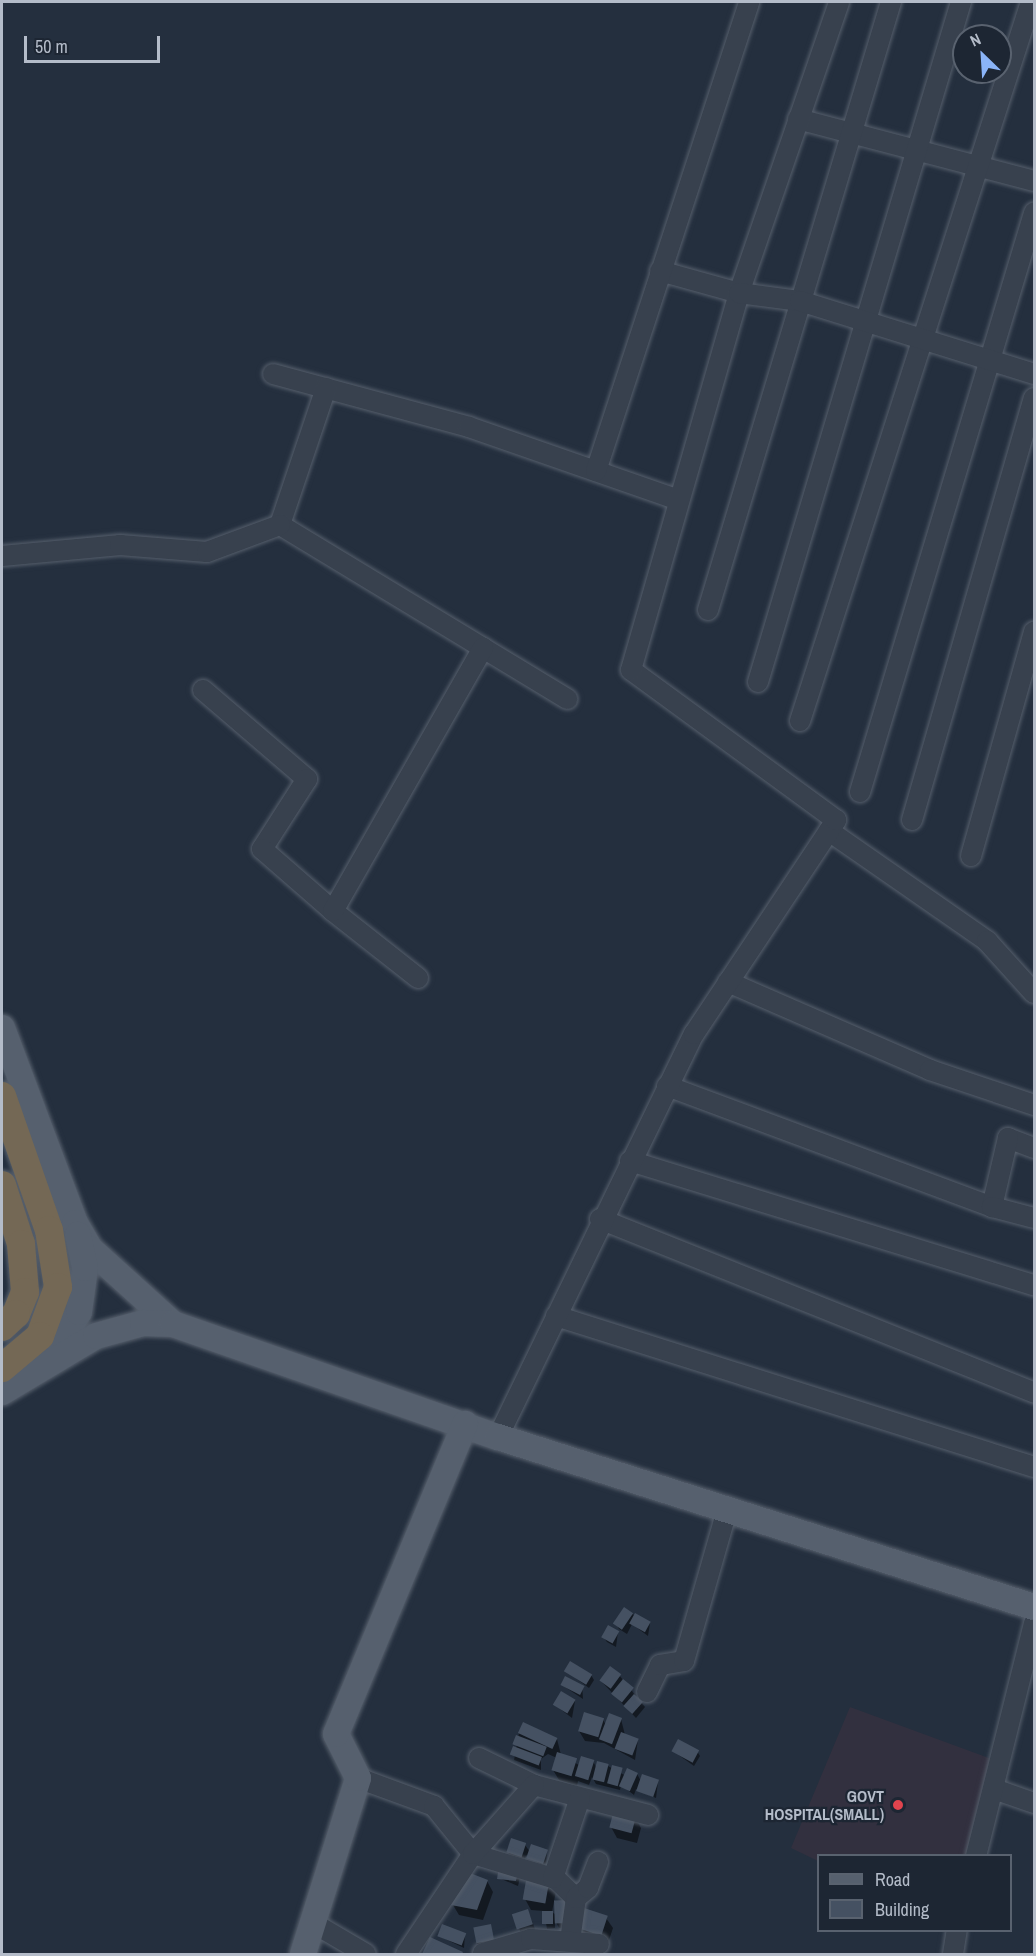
<!DOCTYPE html>
<html>
<head>
<meta charset="utf-8">
<style>
	body { margin:0 }
	#map { position:relative; width:1036px; height:1956px; overflow:hidden; background:#242f3e; font-family:"Archivo Narrow",sans-serif }
	div>[style] { position:absolute }
	.medical>* { inset:0; background:#32303f }
	.shadow>* { inset:0; background:#0007 }
	.building>* { inset:0; background:#455162; transform-origin:0 0 }
	.roads { filter:drop-shadow(0 0 2px #565f6c) drop-shadow(0 0 2px #565f6c) }
	.minor>* { height:20px; margin:-10px; padding:0 10px; transform-origin:10px; border-radius:10px; background:#38414e }
	.major>* { height:26px; margin:-13px; padding:0 13px; transform-origin:13px; border-radius:13px; background:#56606e }
	.highway>* { height:28px; margin:-14px; padding:0 14px; transform-origin:14px; border-radius:14px; background:#746855 }
	.dots>* { width:16px; height:16px; translate:-50% -50%; box-sizing:border-box; border:3px solid #1d2633; border-radius:50% }
	span { translate:-50% -50%; white-space:nowrap; text-align:center; line-height:1.15; -webkit-text-stroke:4.5px #1d2633; paint-order:stroke }
	.poi-label { font-size:16px; color:#b4bcc9; font-weight:700 }
	.right { translate:-100% -50%; text-align:right }
	.frame { position:absolute; inset:0; border:3px solid #b4bcc9; pointer-events:none }
	.legend { position:absolute; left:817px; top:1854px; width:195px; height:78px; box-sizing:border-box; background:#1d2633; border:2px solid #59626f; margin:0; padding:8px 10px; list-style:none; font-size:18px; color:#b4bcc9 }
	.legend li { display:flex; align-items:center; gap:12px; height:30px }
	.legend b { width:30px; border:2px solid #59626f }
	.north { position:absolute; left:952px; top:24px; width:60px; height:60px; box-sizing:border-box; background:#1d2633; border:2px solid #59626f; border-radius:50%; rotate:335deg; font-size:16px; font-weight:700; line-height:24px; text-align:center; color:#b4bcc9 }
	.north::after { content:''; display:block; margin:auto; width:21px; height:27px; background:#8ab4f8; clip-path:polygon(50% 0,100% 100%,50% 72%,0 100%) }
	.scale { position:absolute; left:24px; top:36px; width:136px; height:27px; box-sizing:border-box; border:3px solid #b4bcc9; border-top:0; padding-left:8px; font-size:18px; line-height:21px; white-space:nowrap; color:#b4bcc9; -webkit-text-stroke:4px #1d2633; paint-order:stroke }
</style>
</head>
<body>
<div id="map">
	<div class="medical">
		<i style="clip-path:polygon(850px 1707px,997px 1761px,975px 1855px,818px 1856px,818px 1861px,791px 1848px)"></i>
	</div>
	<div class="shadow">
		<i style="clip-path:polygon(632px 1614px,650px 1623px,648px 1636px,632px 1624px,627px 1634px,619px 1629px,616px 1624px)"></i>
		<i style="clip-path:polygon(618px 1632px,616px 1647px,607px 1642px,604px 1638px)"></i>
		<i style="clip-path:polygon(566px 1671px,591px 1675px,594px 1680px,589px 1688px)"></i>
		<i style="clip-path:polygon(619px 1675px,645px 1707px,636px 1718px,601px 1681px)"></i>
		<i style="clip-path:polygon(582px 1684px,583px 1699px,562px 1685px,581px 1686px)"></i>
		<i style="clip-path:polygon(575px 1701px,572px 1718px,555px 1705px)"></i>
		<i style="clip-path:polygon(603px 1719px,606px 1726px,621px 1719px,625px 1735px,638px 1740px,635px 1760px,604px 1743px,585px 1741px,579px 1731px)"></i>
		<i style="clip-path:polygon(519px 1733px,557px 1739px,561px 1755px,579px 1765px,593px 1761px,596px 1767px,608px 1766px,626px 1776px,637px 1774px,641px 1781px,658px 1782px,656px 1798px,639px 1791px,655px 1802px,636px 1789px,634px 1795px,621px 1785px,620px 1790px,596px 1784px,592px 1777px,589px 1785px,578px 1781px,577px 1786px,559px 1780px,553px 1770px,557px 1758px,548px 1754px,541px 1759px,541px 1770px,514px 1760px)"></i>
		<i style="clip-path:polygon(673px 1751px,697px 1751px,700px 1756px,694px 1766px)"></i>
		<i style="clip-path:polygon(635px 1817px,641px 1828px,637px 1843px,617px 1838px,611px 1827px)"></i>
		<i style="clip-path:polygon(525px 1845px,530px 1852px,547px 1851px,546px 1868px,526px 1855px,524px 1861px,511px 1857px,508px 1852px)"></i>
		<i style="clip-path:polygon(520px 1877px,518px 1886px,499px 1878px)"></i>
		<i style="clip-path:polygon(487px 1881px,493px 1892px,483px 1920px,459px 1915px,453px 1905px)"></i>
		<i style="clip-path:polygon(549px 1881px,556px 1891px,552px 1912px,572px 1927px,559px 1928px,555px 1920px,555px 1928px,547px 1929px,544px 1911px,531px 1910px,525px 1899px)"></i>
		<i style="clip-path:polygon(514px 1916px,530px 1916px,535px 1929px,521px 1933px)"></i>
		<i style="clip-path:polygon(606px 1918px,613px 1928px,607px 1946px,585px 1938px,579px 1928px)"></i>
		<i style="clip-path:polygon(490px 1925px,495px 1945px,479px 1947px,477px 1943px)"></i>
		<i style="clip-path:polygon(465px 1934px,464px 1948px,439px 1936px)"></i>
		<i style="clip-path:polygon(431px 1939px,462px 1953px,463px 1954px,424px 1954px)"></i>
	</div>
	<div class="building">
		<i style="left:624px;top:1607px;width:11px;height:20px;rotate:34deg"></i>
		<i style="left:635px;top:1613px;width:18px;height:12px;rotate:29deg"></i>
		<i style="left:608px;top:1625px;width:13px;height:14px;rotate:29deg"></i>
		<i style="left:570px;top:1661px;width:26px;height:12px;rotate:31deg"></i>
		<i style="left:610px;top:1666px;width:14px;height:18px;rotate:36deg"></i>
		<i style="left:565px;top:1676px;width:22px;height:10px;rotate:27deg"></i>
		<i style="left:623px;top:1679px;width:14px;height:19px;rotate:39deg"></i>
		<i style="left:561px;top:1691px;width:17px;height:16px;rotate:31deg"></i>
		<i style="left:634px;top:1694px;width:12px;height:16px;rotate:42deg"></i>
		<i style="left:584px;top:1712px;width:21px;height:20px;rotate:17deg"></i>
		<i style="left:609px;top:1713px;width:14px;height:28px;rotate:21deg"></i>
		<i style="left:523px;top:1722px;width:38px;height:12px;rotate:25deg"></i>
		<i style="left:621px;top:1732px;width:19px;height:18px;rotate:21deg"></i>
		<i style="left:516px;top:1735px;width:33px;height:10px;rotate:21deg"></i>
		<i style="left:678px;top:1739px;width:24px;height:14px;rotate:28deg"></i>
		<i style="left:513px;top:1746px;width:31px;height:9px;rotate:21deg"></i>
		<i style="left:557px;top:1752px;width:21px;height:19px;rotate:17deg"></i>
		<i style="left:581px;top:1756px;width:14px;height:21px;rotate:17deg"></i>
		<i style="left:597px;top:1761px;width:12px;height:19px;rotate:14deg"></i>
		<i style="left:612px;top:1765px;width:11px;height:19px;rotate:15deg"></i>
		<i style="left:627px;top:1768px;width:12px;height:20px;rotate:24deg"></i>
		<i style="left:642px;top:1774px;width:18px;height:18px;rotate:19deg"></i>
		<i style="left:614px;top:1810px;width:23px;height:18px;rotate:15deg"></i>
		<i style="left:511px;top:1838px;width:16px;height:15px;rotate:18deg"></i>
		<i style="left:531px;top:1844px;width:18px;height:15px;rotate:19deg"></i>
		<i style="clip-path:polygon(499px 1866px,518px 1871px,516px 1881px,497px 1879px)"></i>
		<i style="clip-path:polygon(470px 1873px,488px 1880px,477px 1910px,451px 1905px)"></i>
		<i style="left:527px;top:1875px;width:23px;height:25px;rotate:10deg"></i>
		<i style="left:569px;top:1900px;width:23px;height:15px;rotate:88deg"></i>
		<i style="left:584px;top:1908px;width:25px;height:21px;rotate:18deg"></i>
		<i style="left:528px;top:1909px;width:16px;height:17px;rotate:72deg"></i>
		<i style="left:542px;top:1911px;width:11px;height:13px"></i>
		<i style="left:442px;top:1924px;width:26px;height:13px;rotate:21deg"></i>
		<i style="left:491px;top:1924px;width:16px;height:18px;rotate:79deg"></i>
		<i style="clip-path:polygon(430px 1937px,463px 1952px,462px 1954px,422px 1954px)"></i>
	</div>
	<div class="roads">
		<div class="minor">
			<i style="left:798px;top:119px;width:244px;rotate:14.7deg"></i>
			<i style="left:660px;top:271px;width:82px;rotate:15.6deg"></i>
			<i style="left:739px;top:293px;width:308px;rotate:-71deg"></i>
			<i style="left:273px;top:374px;width:203px;rotate:15.1deg"></i>
			<i style="left:469px;top:427px;width:222px;rotate:19.2deg"></i>
			<i style="left:326px;top:388px;width:145px;rotate:108.6deg"></i>
			<i style="left:280px;top:525px;width:336px;rotate:31.2deg"></i>
			<i style="left:596px;top:471px;width:493px;rotate:-71.9deg"></i>
			<i style="left:2px;top:556px;width:119px;rotate:-5.3deg"></i>
			<i style="left:120px;top:545px;width:87px;rotate:4.6deg"></i>
			<i style="left:207px;top:552px;width:78px;rotate:-20.3deg"></i>
			<i style="left:708px;top:610px;width:635px;rotate:-73.25deg"></i>
			<i style="left:758px;top:682px;width:710px;rotate:-73.38deg"></i>
			<i style="left:203px;top:690px;width:137px;rotate:40.6deg"></i>
			<i style="left:307px;top:779px;width:83px;rotate:122.7deg"></i>
			<i style="left:262px;top:849px;width:94px;rotate:41.1deg"></i>
			<i style="left:800px;top:721px;width:755px;rotate:-72.19deg"></i>
			<i style="left:860px;top:792px;width:605px;rotate:-73.27deg"></i>
			<i style="left:912px;top:820px;width:439px;rotate:-73.9deg"></i>
			<i style="left:829px;top:831px;width:193px;rotate:34.8deg"></i>
			<i style="left:987px;top:941px;width:70px;rotate:47.9deg"></i>
			<i style="left:971px;top:856px;width:233px;rotate:-74.3deg"></i>
			<i style="left:418px;top:978px;width:108px;rotate:-141.8deg"></i>
			<i style="left:333px;top:911px;width:303px;rotate:-60.3deg"></i>
			<i style="left:728px;top:982px;width:220px;rotate:23.5deg"></i>
			<i style="left:930px;top:1070px;width:110px;rotate:18.6deg"></i>
			<i style="left:667px;top:1086px;width:347px;rotate:20.4deg"></i>
			<i style="left:1034px;top:1148px;width:28px;rotate:-159deg"></i>
			<i style="left:1008px;top:1138px;width:71px;rotate:103.1deg"></i>
			<i style="left:992px;top:1207px;width:43px;rotate:14.7deg"></i>
			<i style="left:630px;top:1161px;width:423px;rotate:17.1deg"></i>
			<i style="left:600px;top:1219px;width:468px;rotate:21.8deg"></i>
			<i style="left:556px;top:1316px;width:501px;rotate:17.53deg"></i>
			<i style="left:498px;top:1437px;width:448px;rotate:-64.1deg"></i>
			<i style="left:694px;top:1034px;width:257px;rotate:-56.4deg"></i>
			<i style="left:836px;top:820px;width:254px;rotate:-143.8deg"></i>
			<i style="left:631px;top:670px;width:392px;rotate:-74deg"></i>
			<i style="left:739px;top:293px;width:62px;rotate:7.5deg"></i>
			<i style="left:800px;top:301px;width:245px;rotate:17.3deg"></i>
			<i style="left:647px;top:1692px;width:30px;rotate:-64deg"></i>
			<i style="left:660px;top:1665px;width:24px;rotate:-9deg"></i>
			<i style="left:684px;top:1661px;width:157px;rotate:-74.1deg"></i>
			<i style="left:479px;top:1758px;width:61px;rotate:26.1deg"></i>
			<i style="left:534px;top:1785px;width:118px;rotate:14.7deg"></i>
			<i style="left:358px;top:1778px;width:81px;rotate:20.2deg"></i>
			<i style="left:434px;top:1806px;width:62px;rotate:50.9deg"></i>
			<i style="left:473px;top:1854px;width:87px;rotate:16.8deg"></i>
			<i style="left:556px;top:1879px;width:28px;rotate:44deg"></i>
			<i style="left:994px;top:1789px;width:42px;rotate:19.3deg"></i>
			<i style="left:976px;top:1856px;width:240px;rotate:-76deg"></i>
			<i style="left:553px;top:1878px;width:84px;rotate:-71.4deg"></i>
			<i style="left:313px;top:1923px;width:61px;rotate:30.3deg"></i>
			<i style="left:570px;top:1941px;width:43px;rotate:-82.1deg"></i>
			<i style="left:576px;top:1898px;width:16px;rotate:-40deg"></i>
			<i style="left:588px;top:1888px;width:28px;rotate:-69deg"></i>
			<i style="left:483px;top:1953px;width:50px;rotate:-16.3deg"></i>
			<i style="left:531px;top:1939px;width:68px;rotate:4.2deg"></i>
			<i style="left:406px;top:1954px;width:120px;rotate:-56.2deg"></i>
			<i style="left:473px;top:1854px;width:92px;rotate:-48.5deg"></i>
			<i style="left:953px;top:1954px;width:24px;rotate:-81deg"></i>
		</div>
		<div class="major">
			<i style="left:2px;top:1028px;width:208px;rotate:69.5deg"></i>
			<i style="left:75px;top:1223px;width:30px;rotate:60deg"></i>
			<i style="left:90px;top:1249px;width:112px;rotate:42.1deg"></i>
			<i style="left:50px;top:1360px;width:56px;rotate:-58.9deg"></i>
			<i style="left:79px;top:1312px;width:44px;rotate:-82.2deg"></i>
			<i style="left:85px;top:1268px;width:34px;rotate:-102deg"></i>
			<i style="left:2px;top:1392px;width:109px;rotate:-30.8deg"></i>
			<i style="left:96px;top:1336px;width:49px;rotate:-15.5deg"></i>
			<i style="left:143px;top:1323px;width:30px;rotate:2deg"></i>
			<i style="left:173px;top:1324px;width:344px;rotate:19.2deg"></i>
			<i style="left:498px;top:1437px;width:562px;rotate:17.6deg"></i>
			<i style="left:303px;top:1954px;width:184px;rotate:-72.6deg"></i>
			<i style="left:358px;top:1778px;width:49px;rotate:-116.6deg"></i>
			<i style="left:336px;top:1734px;width:336px;rotate:-67.4deg"></i>
		</div>
		<div class="highway">
			<i style="left:2px;top:1096px;width:142px;rotate:70.7deg"></i>
			<i style="left:49px;top:1230px;width:58px;rotate:81deg"></i>
			<i style="left:58px;top:1287px;width:52px;rotate:110.2deg"></i>
			<i style="left:40px;top:1336px;width:50px;rotate:139.9deg"></i>
			<i style="left:2px;top:1185px;width:62px;rotate:72.1deg"></i>
			<i style="left:21px;top:1244px;width:48px;rotate:85.2deg"></i>
			<i style="left:25px;top:1292px;width:24px;rotate:112deg"></i>
			<i style="left:16px;top:1314px;width:19px;rotate:137deg"></i>
		</div>
	</div>
	<div class="dots">
		<i style="left:898px;top:1805px;background:#e0444e"></i>
	</div>
	<div class="poi-label">
		<span class="right" style="left:884px;top:1805px">GOVT<br>HOSPITAL(SMALL)</span>
	</div>
	<div class="frame"></div>
	<ul class="legend">
	<li><b style="height:8px;background:#56606e"></b>Road</li>
	<li><b style="height:16px;background:#455162"></b>Building</li>
	</ul>
	<div class="north">N</div>
	<div class="scale">50 m</div>
</div>
</body>
</html>
